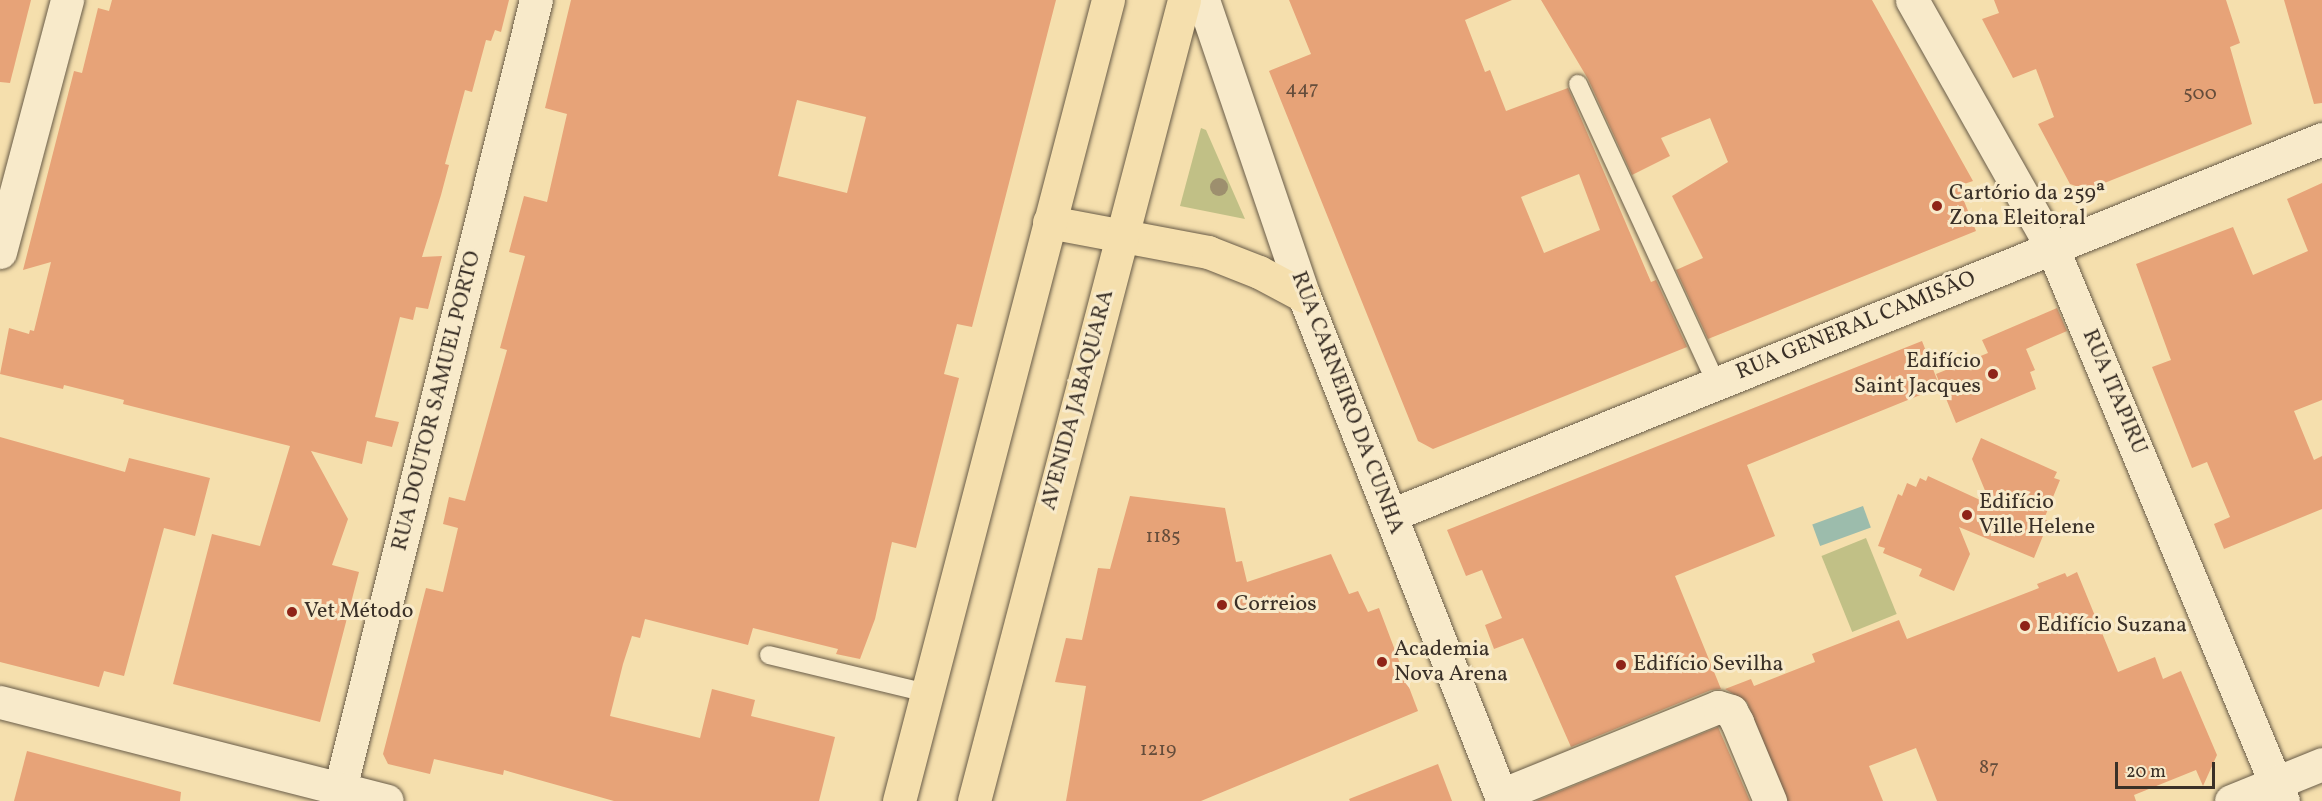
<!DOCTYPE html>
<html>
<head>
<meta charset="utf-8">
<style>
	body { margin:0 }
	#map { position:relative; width:2322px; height:801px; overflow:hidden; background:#f5dfad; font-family:Vollkorn,serif }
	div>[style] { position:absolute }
	.green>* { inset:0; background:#c1c086; transform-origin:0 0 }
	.water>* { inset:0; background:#9cbcac; transform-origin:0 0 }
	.building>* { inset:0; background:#e7a378 }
	.roads { filter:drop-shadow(0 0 2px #695c48) drop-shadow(0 0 2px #695c48) }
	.service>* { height:18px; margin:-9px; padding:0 9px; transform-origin:9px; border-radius:9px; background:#f8eaca }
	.minor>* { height:33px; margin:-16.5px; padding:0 16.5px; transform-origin:16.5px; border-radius:16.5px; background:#f8eaca }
	.tertiary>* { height:33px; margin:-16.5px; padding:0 16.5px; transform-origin:16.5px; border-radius:16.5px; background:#f8eaca }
	.primary>* { height:33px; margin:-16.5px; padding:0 16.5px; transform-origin:16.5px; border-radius:16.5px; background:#f5dfad }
	.trees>* { width:18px; height:18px; margin:-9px; border-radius:50%; background:#9d8f6e }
	.dots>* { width:16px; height:16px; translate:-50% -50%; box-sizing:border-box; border:3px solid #f8eaca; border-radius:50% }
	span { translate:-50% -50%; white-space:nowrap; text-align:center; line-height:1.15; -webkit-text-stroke:6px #f8eaca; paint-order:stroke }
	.number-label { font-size:20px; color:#654d3b }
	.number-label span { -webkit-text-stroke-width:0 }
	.poi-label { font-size:22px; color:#3a3027 }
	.left { translate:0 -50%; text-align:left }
	.right { translate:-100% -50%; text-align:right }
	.street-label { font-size:22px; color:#3a3027 }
	.scale { position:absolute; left:2115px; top:762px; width:100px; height:27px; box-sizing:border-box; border:3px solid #3a3027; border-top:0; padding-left:8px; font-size:18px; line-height:21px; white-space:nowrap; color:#3a3027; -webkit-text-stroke:4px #f8eaca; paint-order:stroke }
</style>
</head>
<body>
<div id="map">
	<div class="green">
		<i style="clip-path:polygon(1201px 128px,1206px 130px,1245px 219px,1180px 206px)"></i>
		<i style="left:1866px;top:538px;width:82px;height:48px;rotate:68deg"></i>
	</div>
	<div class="water">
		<i style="left:1863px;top:506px;width:23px;height:54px;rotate:70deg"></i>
	</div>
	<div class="building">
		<i style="clip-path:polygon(0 0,31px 0,10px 83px,0 82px)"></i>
		<i style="clip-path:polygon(112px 0,509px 0,501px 32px,495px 30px,491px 41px,486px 40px,472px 92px,465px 90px,445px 164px,449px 165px,441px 195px,422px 257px,442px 256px,428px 309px,416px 307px,413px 320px,400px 317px,375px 417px,399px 422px,392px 447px,367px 441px,362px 464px,311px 451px,348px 519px,332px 565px,359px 572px,320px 722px,173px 684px,212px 534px,260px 546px,290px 446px,123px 404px,124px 400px,64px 385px,63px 389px,0 374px,9px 328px,29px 334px,30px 330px,34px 331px,51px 262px,23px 270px,74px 71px,82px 73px,98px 8px,109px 11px)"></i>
		<i style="clip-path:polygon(evenodd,571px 0,1056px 0,972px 327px,957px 324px,944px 374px,959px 378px,916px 548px,892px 542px,875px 619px,860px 659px,836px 654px,838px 649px,753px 628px,748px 645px,645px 619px,640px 638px,632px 636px,623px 664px,610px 716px,700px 738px,712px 689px,755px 700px,751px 716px,835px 737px,819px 801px,614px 801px,504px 770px,503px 775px,434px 759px,430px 774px,388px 764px,383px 754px,426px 588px,443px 592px,458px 528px,443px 524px,449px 497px,465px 501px,507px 350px,500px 348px,525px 256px,509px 252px,524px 196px,547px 202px,567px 114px,545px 108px,571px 0,797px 100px,866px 117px,847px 193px,778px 176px,797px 100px)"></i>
		<i style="clip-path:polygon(evenodd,1289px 0,1512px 0,1465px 20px,1485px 72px,1490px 70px,1506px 111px,1568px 88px,1651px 282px,1656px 280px,1687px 347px,1433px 449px,1418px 441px,1269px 71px,1311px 54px,1289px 0,1579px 174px,1600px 230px,1544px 253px,1521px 197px,1579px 174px)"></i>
		<i style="clip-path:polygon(1541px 0,1872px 0,1973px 181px,1958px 186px,1976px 231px,1708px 339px,1676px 270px,1703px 258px,1672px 196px,1728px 162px,1710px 118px,1661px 138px,1670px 156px,1632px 175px,1588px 79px)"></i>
		<i style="clip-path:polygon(1994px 0,2226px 0,2240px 43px,2230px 47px,2252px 124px,2087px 190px,2070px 184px,2038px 124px,2054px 117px,2036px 69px,2013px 78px,1982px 19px,1999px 13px)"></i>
		<i style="clip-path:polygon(2284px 0,2322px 0,2322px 103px,2314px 104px)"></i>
		<i style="clip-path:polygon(2322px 183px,2322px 400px,2294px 411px,2314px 460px,2322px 456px,2322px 509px,2224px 549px,2214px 524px,2230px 517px,2207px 462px,2192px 468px,2152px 367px,2171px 360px,2136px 264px,2233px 227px,2253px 275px,2308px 251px,2287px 199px)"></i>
		<i style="clip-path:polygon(2057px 308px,2067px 331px,2026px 349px,2035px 370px,2030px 372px,2036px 389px,1956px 423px,1936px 374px,1988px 353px,1982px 340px)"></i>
		<i style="clip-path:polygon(1922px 341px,1940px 387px,1747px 465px,1775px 536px,1675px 576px,1721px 689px,1711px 690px,1571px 747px,1523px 638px,1494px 649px,1485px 625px,1502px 618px,1482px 570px,1466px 576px,1447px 530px)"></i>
		<i style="clip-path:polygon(0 437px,125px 472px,129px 458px,210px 478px,195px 536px,164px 528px,124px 676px,104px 671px,99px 687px,0 662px)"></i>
		<i style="clip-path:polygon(1981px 438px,2057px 472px,2054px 478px,2060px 480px,2044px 519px,2049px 521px,2034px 558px,1959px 527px,1970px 554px,1954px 591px,1919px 576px,1922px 569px,1883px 553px,1885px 548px,1878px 546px,1898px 494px,1902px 496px,1907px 483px,1916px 487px,1920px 478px,1926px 481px,1928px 476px,1991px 505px,1972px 459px)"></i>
		<i style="clip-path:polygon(1130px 496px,1225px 508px,1236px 562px,1242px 561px,1247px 582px,1331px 554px,1349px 594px,1358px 591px,1368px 612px,1379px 608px,1418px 711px,1201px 801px,1066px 801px,1086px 686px,1055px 682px,1066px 638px,1082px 640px,1098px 568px,1110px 569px)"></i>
		<i style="clip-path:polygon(2077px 572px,2118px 672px,2155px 657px,2163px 679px,2181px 671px,2217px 755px,2203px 786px,2196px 770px,2134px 795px,2136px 801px,1937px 801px,1916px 748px,1869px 766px,1883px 801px,1788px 801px,1747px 702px,1725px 689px,1751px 679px,1754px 686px,1815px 662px,1812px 654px,1899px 620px,1907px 639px,2039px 588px,2037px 584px,2065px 573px,2067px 577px)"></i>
		<i style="clip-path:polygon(1718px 727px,1750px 801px,1536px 801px)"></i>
		<i style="clip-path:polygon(27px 751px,181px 792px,180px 801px,14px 801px)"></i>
		<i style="clip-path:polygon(1438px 764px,1452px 801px,1350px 801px,1349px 799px)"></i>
	</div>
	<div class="roads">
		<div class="service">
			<i style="left:1578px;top:84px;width:329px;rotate:65.2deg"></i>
			<i style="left:769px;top:655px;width:163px;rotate:13.5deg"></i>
		</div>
		<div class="minor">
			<i style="left:1912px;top:0;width:284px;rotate:60.5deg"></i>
			<i style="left:2052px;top:247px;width:600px;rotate:67.37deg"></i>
			<i style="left:0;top:252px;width:261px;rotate:-75.1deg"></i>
			<i style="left:1391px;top:515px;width:1004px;rotate:-21.99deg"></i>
			<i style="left:1501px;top:795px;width:234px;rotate:-22.1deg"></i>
			<i style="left:1718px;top:707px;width:14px;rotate:17deg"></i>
			<i style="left:1731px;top:711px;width:13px;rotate:61deg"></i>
			<i style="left:1737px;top:722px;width:86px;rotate:67.3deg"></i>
			<i style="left:337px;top:801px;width:825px;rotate:-76.05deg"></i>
			<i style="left:2231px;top:801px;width:98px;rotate:-22.1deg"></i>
		</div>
		<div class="tertiary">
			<i style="left:1203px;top:0;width:313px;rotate:71.2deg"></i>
			<i style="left:1304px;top:296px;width:543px;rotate:68.49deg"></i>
			<i style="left:0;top:702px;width:399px;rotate:14.3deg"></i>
		</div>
		<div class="primary">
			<i style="left:1049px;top:222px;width:162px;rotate:10.7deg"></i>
			<i style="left:1208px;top:252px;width:55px;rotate:21.4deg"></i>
			<i style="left:1259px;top:272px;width:51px;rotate:28.1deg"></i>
			<i style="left:899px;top:801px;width:828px;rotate:-75.38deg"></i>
			<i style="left:974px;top:801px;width:828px;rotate:-75.31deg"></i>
		</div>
	</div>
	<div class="trees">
		<i style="left:1219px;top:187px"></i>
	</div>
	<div class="dots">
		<i style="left:1937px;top:206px;background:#8f2418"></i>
		<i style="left:1993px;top:374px;background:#8f2418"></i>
		<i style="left:1967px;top:515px;background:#8f2418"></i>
		<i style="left:1222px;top:605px;background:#8f2418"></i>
		<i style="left:292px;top:612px;background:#8f2418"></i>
		<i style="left:2025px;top:626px;background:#8f2418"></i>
		<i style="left:1382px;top:662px;background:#8f2418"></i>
		<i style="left:1621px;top:665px;background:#8f2418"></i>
	</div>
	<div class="number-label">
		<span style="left:1302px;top:89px">447</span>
		<span style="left:2200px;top:94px">500</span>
		<span style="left:1163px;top:537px">1185</span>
		<span style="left:1158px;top:750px">1219</span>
		<span style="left:1989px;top:768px">87</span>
	</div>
	<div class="poi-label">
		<span class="left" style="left:1949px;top:206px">Cartório da 259ª<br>Zona Eleitoral</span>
		<span class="right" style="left:1981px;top:374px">Edifício<br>Saint Jacques</span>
		<span class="left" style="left:1979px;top:515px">Edifício<br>Ville Helene</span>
		<span class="left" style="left:1234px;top:605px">Correios</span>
		<span class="left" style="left:304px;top:612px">Vet Método</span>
		<span class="left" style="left:2037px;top:626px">Edifício Suzana</span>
		<span class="left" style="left:1394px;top:662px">Academia<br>Nova Arena</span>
		<span class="left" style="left:1633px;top:665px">Edifício Sevilha</span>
	</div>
	<div class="street-label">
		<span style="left:1856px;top:326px;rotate:-22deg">RUA GENERAL CAMISÃO</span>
		<span style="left:2114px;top:392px;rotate:67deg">RUA ITAPIRU</span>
		<span style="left:1078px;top:400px;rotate:-75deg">AVENIDA JABAQUARA</span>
		<span style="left:437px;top:401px;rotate:-76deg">RUA DOUTOR SAMUEL PORTO</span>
		<span style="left:1347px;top:403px;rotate:69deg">RUA CARNEIRO DA CUNHA</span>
	</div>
	<div class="scale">20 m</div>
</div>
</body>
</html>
